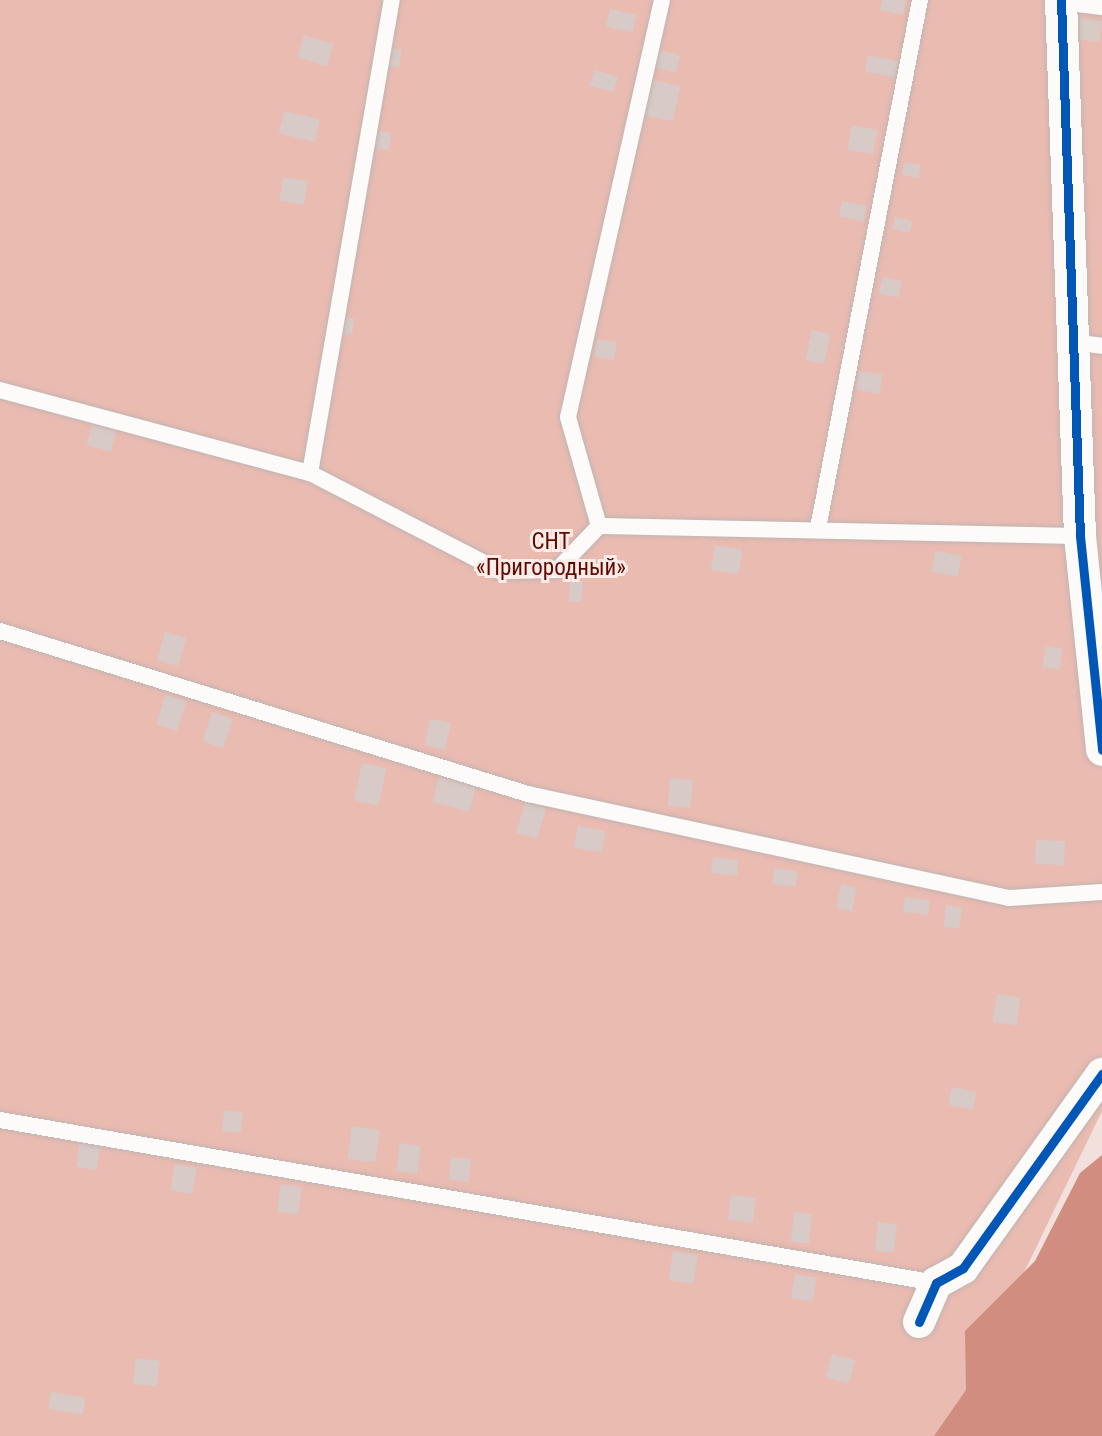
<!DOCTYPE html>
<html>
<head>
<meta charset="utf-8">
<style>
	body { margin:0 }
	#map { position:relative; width:1102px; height:1436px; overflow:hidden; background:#f1e0dc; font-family:"Roboto Condensed",sans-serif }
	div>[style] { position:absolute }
	.green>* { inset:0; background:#eabbb1 }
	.water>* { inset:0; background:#d18d80 }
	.building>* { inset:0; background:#d8cac7; transform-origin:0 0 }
	.roads { filter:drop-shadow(0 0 2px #c1b4b1) drop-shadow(0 0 2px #c1b4b1) }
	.lane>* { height:16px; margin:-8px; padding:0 8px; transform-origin:8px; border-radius:8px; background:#fdfafa }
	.street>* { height:32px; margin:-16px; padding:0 16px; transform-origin:16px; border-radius:16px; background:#fdfafa }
	.cycleway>* { height:9px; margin:-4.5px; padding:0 4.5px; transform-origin:4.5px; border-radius:4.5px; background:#0057b8 }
	span { translate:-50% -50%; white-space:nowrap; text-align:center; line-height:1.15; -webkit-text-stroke:6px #feebe7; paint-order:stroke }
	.park-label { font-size:23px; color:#5e0900 }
</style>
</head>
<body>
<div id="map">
	<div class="green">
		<i style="clip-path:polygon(0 0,1102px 0,1102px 1111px,945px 1436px,0 1436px)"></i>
	</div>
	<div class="water">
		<i style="clip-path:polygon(1102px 1155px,1102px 1436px,934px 1436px,966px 1390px,965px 1331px,1035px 1261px,1080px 1173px)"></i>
	</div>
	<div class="building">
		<i style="clip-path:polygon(882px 0,906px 0,903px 15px,880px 10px)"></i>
		<i style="left:610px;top:9px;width:27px;height:18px;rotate:13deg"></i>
		<i style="left:1078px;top:18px;width:24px;height:21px;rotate:7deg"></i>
		<i style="left:304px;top:35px;width:31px;height:23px;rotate:17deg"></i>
		<i style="left:376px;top:46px;width:26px;height:18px;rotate:9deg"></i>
		<i style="left:656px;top:49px;width:25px;height:18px;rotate:14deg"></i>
		<i style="left:868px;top:55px;width:31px;height:17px;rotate:11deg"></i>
		<i style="left:594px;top:70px;width:25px;height:16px;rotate:16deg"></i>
		<i style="left:652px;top:80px;width:29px;height:36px;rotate:12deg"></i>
		<i style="left:284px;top:111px;width:37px;height:23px;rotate:13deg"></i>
		<i style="left:852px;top:125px;width:26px;height:25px;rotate:11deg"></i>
		<i style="left:364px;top:128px;width:28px;height:18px;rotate:10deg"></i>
		<i style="left:904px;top:162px;width:17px;height:13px;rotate:10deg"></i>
		<i style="left:283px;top:177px;width:25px;height:24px;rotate:9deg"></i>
		<i style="left:842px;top:201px;width:25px;height:16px;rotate:11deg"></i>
		<i style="left:895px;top:217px;width:18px;height:12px;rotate:13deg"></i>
		<i style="left:882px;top:277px;width:20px;height:17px;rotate:11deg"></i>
		<i style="left:332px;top:315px;width:23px;height:16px;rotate:10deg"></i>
		<i style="left:812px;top:330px;width:19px;height:31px;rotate:12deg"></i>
		<i style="left:597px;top:339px;width:20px;height:18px;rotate:9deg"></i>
		<i style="left:859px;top:371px;width:24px;height:19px;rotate:9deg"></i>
		<i style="left:93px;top:420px;width:25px;height:26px;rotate:14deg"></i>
		<i style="left:715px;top:545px;width:28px;height:25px;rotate:10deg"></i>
		<i style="left:935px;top:551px;width:27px;height:21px;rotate:10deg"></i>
		<i style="left:570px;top:580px;width:13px;height:21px;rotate:4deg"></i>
		<i style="left:165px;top:632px;width:22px;height:29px;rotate:16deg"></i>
		<i style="left:1046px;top:646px;width:17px;height:21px;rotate:10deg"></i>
		<i style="left:165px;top:695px;width:22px;height:31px;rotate:16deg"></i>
		<i style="left:212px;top:712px;width:22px;height:31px;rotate:18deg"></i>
		<i style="left:430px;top:719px;width:21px;height:27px;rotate:11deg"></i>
		<i style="left:362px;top:763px;width:25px;height:38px;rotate:12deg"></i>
		<i style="left:439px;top:777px;width:38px;height:26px;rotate:14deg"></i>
		<i style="left:670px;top:778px;width:23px;height:28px;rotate:5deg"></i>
		<i style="left:525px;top:802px;width:22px;height:32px;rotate:16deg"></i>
		<i style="left:578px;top:826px;width:28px;height:22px;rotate:10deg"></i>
		<i style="left:1036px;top:840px;width:29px;height:24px;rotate:2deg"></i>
		<i style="left:713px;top:857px;width:26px;height:16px;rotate:7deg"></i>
		<i style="left:774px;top:868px;width:24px;height:16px;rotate:7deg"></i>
		<i style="left:841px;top:884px;width:16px;height:25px;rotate:11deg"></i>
		<i style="left:905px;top:897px;width:25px;height:15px;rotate:7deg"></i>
		<i style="left:946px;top:905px;width:16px;height:22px;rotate:7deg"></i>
		<i style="left:997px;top:994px;width:24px;height:28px;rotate:9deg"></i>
		<i style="left:952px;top:1087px;width:25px;height:18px;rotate:11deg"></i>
		<i style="left:224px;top:1110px;width:19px;height:21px;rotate:6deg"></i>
		<i style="left:352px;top:1126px;width:28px;height:33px;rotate:8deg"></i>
		<i style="left:80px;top:1140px;width:21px;height:27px;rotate:8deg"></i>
		<i style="left:400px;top:1143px;width:21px;height:28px;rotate:8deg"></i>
		<i style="left:451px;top:1157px;width:20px;height:23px;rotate:6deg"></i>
		<i style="left:175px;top:1164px;width:22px;height:27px;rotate:10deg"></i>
		<i style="left:281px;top:1184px;width:21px;height:28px;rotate:8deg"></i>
		<i style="left:731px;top:1195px;width:25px;height:25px;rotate:7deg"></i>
		<i style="left:794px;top:1212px;width:18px;height:30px;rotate:6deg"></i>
		<i style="left:878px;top:1222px;width:19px;height:29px;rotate:6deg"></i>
		<i style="left:673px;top:1251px;width:25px;height:29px;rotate:9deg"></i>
		<i style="left:795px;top:1274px;width:22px;height:24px;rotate:10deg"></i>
		<i style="left:832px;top:1354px;width:24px;height:24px;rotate:15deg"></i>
		<i style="left:136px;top:1358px;width:24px;height:26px;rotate:7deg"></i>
		<i style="left:51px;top:1392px;width:35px;height:17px;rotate:10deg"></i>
	</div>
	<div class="roads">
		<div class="lane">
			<i style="left:1061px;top:2px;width:41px;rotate:7deg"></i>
			<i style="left:1071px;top:342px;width:31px;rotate:7deg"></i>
			<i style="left:0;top:390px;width:321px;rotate:15deg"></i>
			<i style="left:310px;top:473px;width:214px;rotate:27.3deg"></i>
			<i style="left:500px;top:571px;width:57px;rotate:-1deg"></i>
			<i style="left:557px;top:570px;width:61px;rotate:-46.3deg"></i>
			<i style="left:599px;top:526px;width:481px;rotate:1.2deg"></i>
			<i style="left:310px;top:473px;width:480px;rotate:-80.2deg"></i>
			<i style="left:599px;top:526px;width:113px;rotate:-105.9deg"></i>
			<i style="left:568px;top:417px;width:427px;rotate:-77.3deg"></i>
			<i style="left:818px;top:528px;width:538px;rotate:-79.07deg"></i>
			<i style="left:0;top:631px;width:553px;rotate:17.16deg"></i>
			<i style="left:528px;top:794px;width:492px;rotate:12.2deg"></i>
			<i style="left:1009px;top:898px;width:93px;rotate:-3.7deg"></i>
			<i style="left:0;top:1120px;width:950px;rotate:9.88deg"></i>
		</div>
		<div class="street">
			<i style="left:1061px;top:0;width:536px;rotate:87.97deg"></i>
			<i style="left:1080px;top:536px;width:215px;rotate:84.1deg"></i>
			<i style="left:919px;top:1322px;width:43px;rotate:-66.4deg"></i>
			<i style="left:936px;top:1283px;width:31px;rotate:-29deg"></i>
			<i style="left:963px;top:1268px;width:239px;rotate:-54.4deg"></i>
		</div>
	</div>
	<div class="cycleway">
		<i style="left:1061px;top:0;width:536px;rotate:87.97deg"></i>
		<i style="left:1080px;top:536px;width:215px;rotate:84.1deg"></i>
		<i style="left:919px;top:1322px;width:43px;rotate:-66.4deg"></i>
		<i style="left:936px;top:1283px;width:31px;rotate:-29deg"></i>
		<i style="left:963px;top:1268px;width:239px;rotate:-54.4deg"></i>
	</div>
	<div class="park-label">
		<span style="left:551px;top:555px">СНТ<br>«Пригородный»</span>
	</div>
</div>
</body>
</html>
